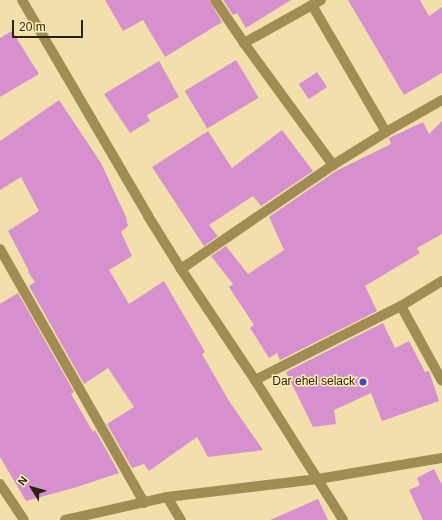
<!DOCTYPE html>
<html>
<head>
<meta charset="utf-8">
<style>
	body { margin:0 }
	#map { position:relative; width:442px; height:520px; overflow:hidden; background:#f2dfac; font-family:Arial,sans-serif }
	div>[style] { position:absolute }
	.building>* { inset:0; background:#d690ce; transform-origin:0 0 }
	.minor>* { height:10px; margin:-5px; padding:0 5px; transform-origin:5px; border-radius:5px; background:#a18d54 }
	.dots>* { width:11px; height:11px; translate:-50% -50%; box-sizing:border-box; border:2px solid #ffecb8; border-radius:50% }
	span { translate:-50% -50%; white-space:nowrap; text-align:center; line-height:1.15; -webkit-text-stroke:3px #ffecb8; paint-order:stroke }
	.poi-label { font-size:12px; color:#2a230f }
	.right { translate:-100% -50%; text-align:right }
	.north { position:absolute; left:12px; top:468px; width:40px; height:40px; -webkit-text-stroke:3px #ffecb8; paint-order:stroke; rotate:307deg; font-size:11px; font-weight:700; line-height:16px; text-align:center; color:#2a230f }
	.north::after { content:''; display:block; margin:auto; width:14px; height:18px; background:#2a230f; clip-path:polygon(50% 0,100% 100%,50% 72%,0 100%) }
	.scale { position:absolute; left:12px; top:20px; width:71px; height:18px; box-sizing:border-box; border:2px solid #2a230f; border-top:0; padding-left:5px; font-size:12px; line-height:14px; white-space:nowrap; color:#2a230f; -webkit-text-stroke:3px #ffecb8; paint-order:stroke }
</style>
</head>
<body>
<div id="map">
	<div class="building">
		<i style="clip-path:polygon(105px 0,209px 0,222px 22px,165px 57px,143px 20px,123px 31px)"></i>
		<i style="clip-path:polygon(223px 0,291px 0,246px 28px,237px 13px,233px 15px)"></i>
		<i style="clip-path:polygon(348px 0,420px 0,429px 16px,442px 7px,442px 73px,404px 95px)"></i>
		<i style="clip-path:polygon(12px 31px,39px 74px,0 97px,0 38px)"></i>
		<i style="left:236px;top:60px;width:44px;height:60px;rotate:59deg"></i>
		<i style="clip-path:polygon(159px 61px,179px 97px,147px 115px,150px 121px,130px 133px,104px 94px)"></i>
		<i style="left:317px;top:72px;width:18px;height:22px;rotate:56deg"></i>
		<i style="clip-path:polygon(59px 100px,101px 163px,126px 217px,128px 226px,121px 232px,132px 256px,109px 270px,129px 304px,164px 281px,205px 352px,202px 354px,229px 401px,263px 450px,208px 457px,197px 437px,149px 471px,144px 464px,132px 468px,107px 424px,134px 407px,108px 368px,84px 384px,29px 286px,35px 282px,28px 272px,29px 271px,8px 231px,39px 211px,21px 177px,0 190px,0 141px)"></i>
		<i style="clip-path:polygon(442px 121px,442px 234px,417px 248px,420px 253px,365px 286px,377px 311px,280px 360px,277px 353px,269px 358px,250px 328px,254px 325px,229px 287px,233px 284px,211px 256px,226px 246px,248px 274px,284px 250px,269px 217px,336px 171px,391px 144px,389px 138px,423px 122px,429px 134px)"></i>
		<i style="clip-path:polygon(282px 130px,313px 171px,261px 206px,253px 196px,209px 225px,218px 236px,204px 246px,152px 167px,208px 131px,232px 168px)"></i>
		<i style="clip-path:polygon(18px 293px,74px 392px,71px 394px,93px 432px,95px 430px,119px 473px,77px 487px,26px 501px,0 457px,0 304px)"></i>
		<i style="clip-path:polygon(383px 323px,395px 348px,409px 341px,425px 372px,429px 371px,439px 401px,382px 421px,371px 393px,334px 410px,336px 424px,313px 427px,286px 372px)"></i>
		<i style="clip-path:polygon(434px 469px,442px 485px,442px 520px,423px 520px,409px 490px,420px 485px,417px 478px)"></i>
		<i style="clip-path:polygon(318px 499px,328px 520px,270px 520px)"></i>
	</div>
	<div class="minor">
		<i style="left:22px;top:0;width:250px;rotate:59.7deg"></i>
		<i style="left:148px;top:216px;width:62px;rotate:58.1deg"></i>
		<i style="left:181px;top:269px;width:133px;rotate:56.3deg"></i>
		<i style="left:255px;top:380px;width:165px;rotate:57.8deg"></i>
		<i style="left:215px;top:0;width:52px;rotate:56deg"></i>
		<i style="left:244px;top:43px;width:151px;rotate:53.9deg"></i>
		<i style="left:312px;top:5px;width:147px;rotate:59.8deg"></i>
		<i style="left:244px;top:43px;width:88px;rotate:-29.2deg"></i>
		<i style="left:0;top:249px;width:292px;rotate:60.4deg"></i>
		<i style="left:181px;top:269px;width:184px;rotate:-34.4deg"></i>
		<i style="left:333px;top:165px;width:62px;rotate:-31.9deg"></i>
		<i style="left:386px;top:132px;width:64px;rotate:-29.7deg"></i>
		<i style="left:401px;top:306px;width:85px;rotate:61.3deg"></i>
		<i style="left:255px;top:380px;width:164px;rotate:-26.9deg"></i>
		<i style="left:401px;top:306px;width:48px;rotate:-31.4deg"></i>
		<i style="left:0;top:484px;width:43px;rotate:56.3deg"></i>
		<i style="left:167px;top:497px;width:27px;rotate:59deg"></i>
		<i style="left:65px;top:520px;width:105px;rotate:-12.7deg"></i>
		<i style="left:167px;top:497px;width:152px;rotate:-6.8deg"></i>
		<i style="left:318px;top:479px;width:126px;rotate:-9.6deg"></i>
	</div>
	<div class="dots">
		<i style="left:363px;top:382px;background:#3b4ec1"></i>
	</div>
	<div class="poi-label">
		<span class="right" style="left:355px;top:382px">Dar ehel selack</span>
	</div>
	<div class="north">N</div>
	<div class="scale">20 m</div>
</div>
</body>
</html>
